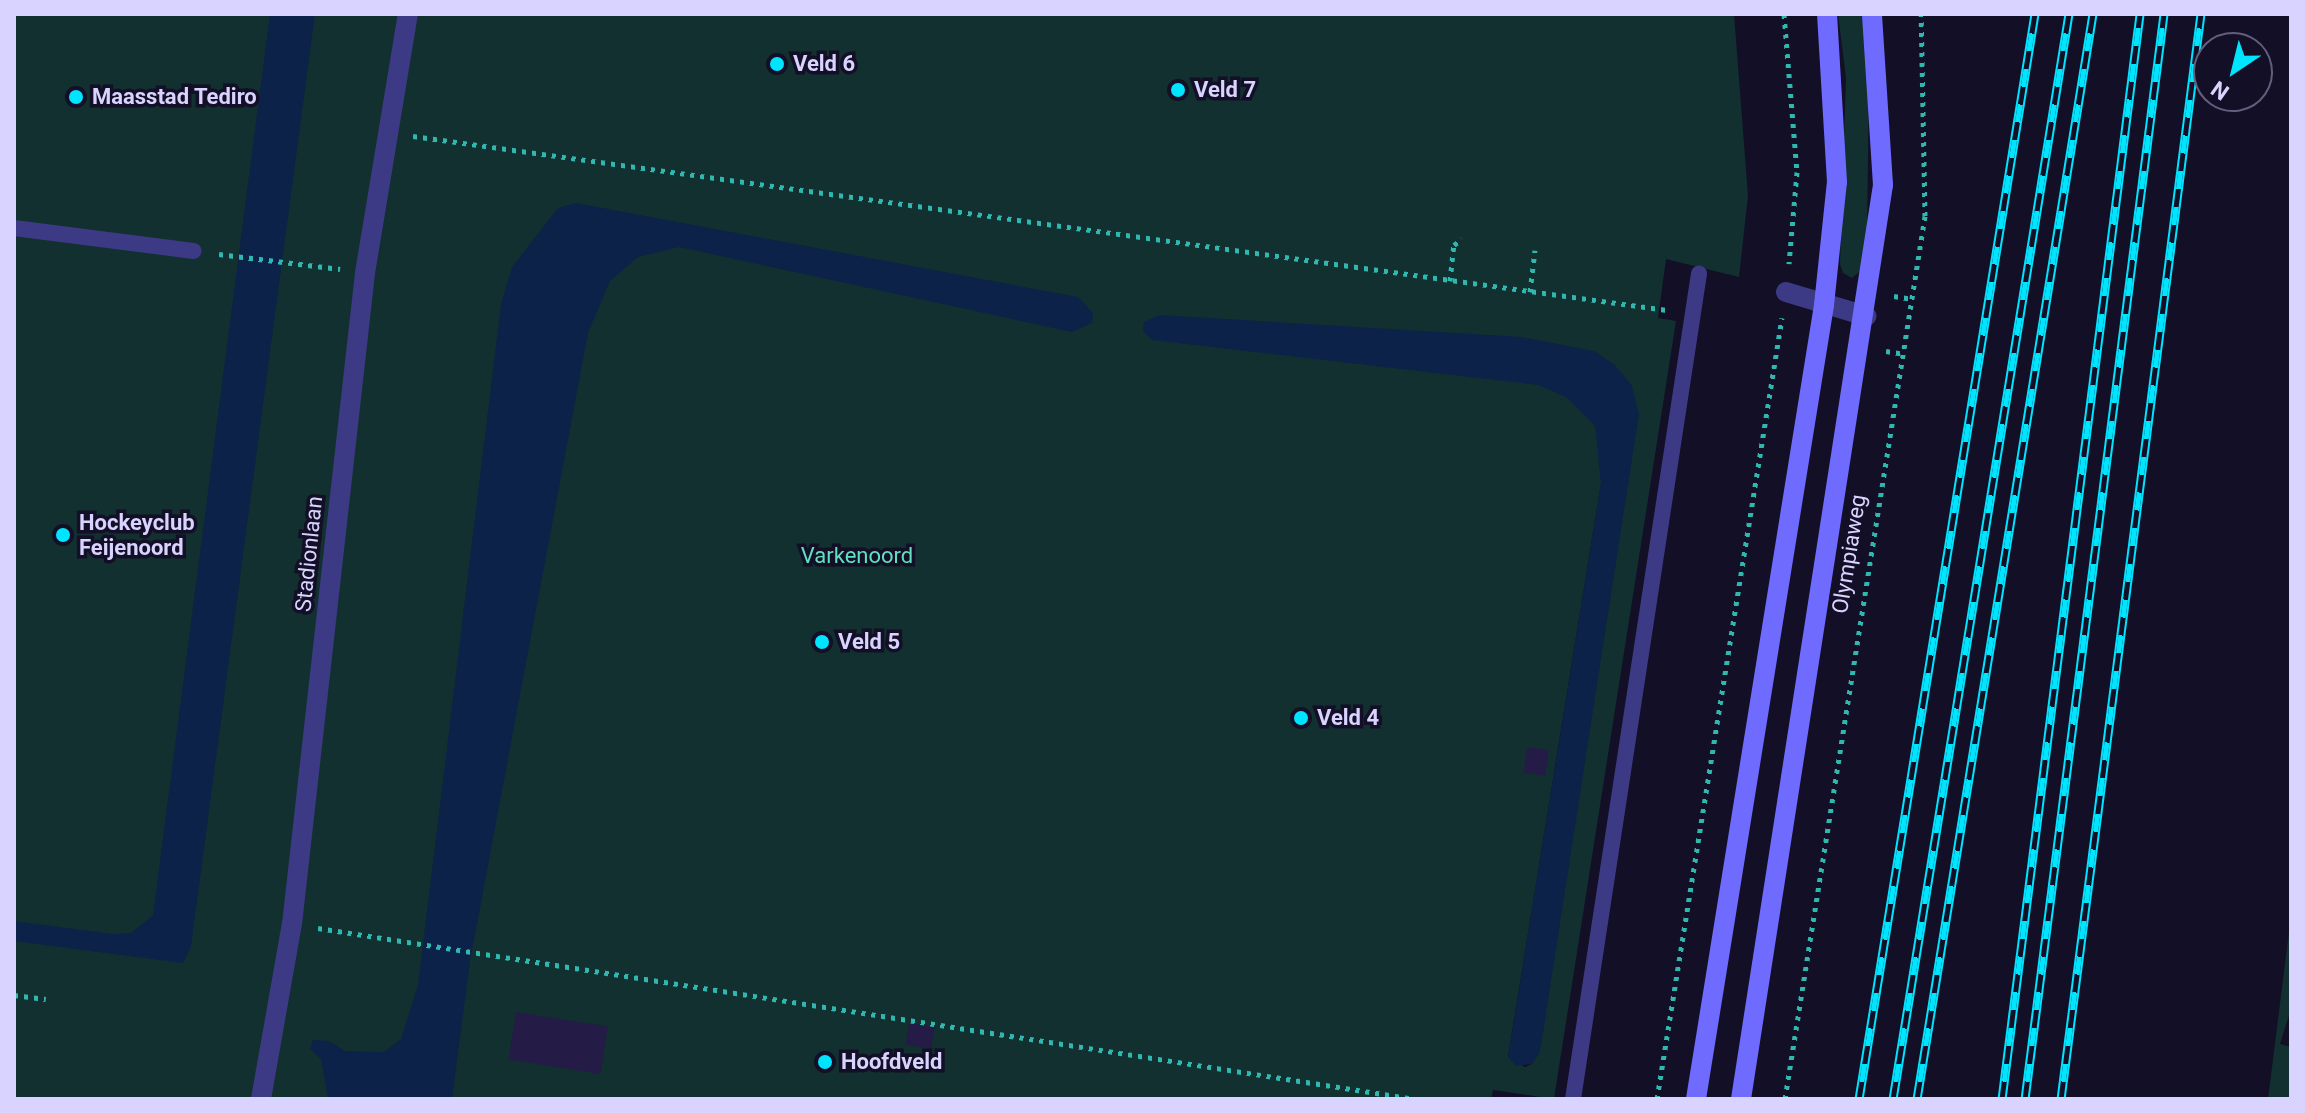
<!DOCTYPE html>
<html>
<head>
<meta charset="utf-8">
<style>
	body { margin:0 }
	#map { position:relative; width:2305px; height:1113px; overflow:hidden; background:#130f26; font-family:Roboto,sans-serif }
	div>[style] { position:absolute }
	.green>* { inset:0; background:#12302f }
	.water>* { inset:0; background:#0c2248 }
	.building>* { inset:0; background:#241b47; transform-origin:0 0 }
	.path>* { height:5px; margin-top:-2.5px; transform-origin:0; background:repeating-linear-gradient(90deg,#2fb8b0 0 4px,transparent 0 10px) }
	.service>* { height:16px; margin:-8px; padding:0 8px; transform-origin:8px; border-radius:8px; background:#3d3a85 }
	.pedestrian>* { height:20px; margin:-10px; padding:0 10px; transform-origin:10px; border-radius:10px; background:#3d3a85 }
	.minor>* { height:20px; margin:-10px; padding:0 10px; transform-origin:10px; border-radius:10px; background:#3d3a85 }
	.secondary>* { height:20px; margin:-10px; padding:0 10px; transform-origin:10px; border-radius:10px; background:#6f6bff }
	.rail>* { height:9px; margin-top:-4.5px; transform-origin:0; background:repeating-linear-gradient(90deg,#130f26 0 18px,#00e5ff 0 36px); box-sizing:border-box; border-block:2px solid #00e5ff }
	.dots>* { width:22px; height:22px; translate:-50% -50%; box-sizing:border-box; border:4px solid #130f26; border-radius:50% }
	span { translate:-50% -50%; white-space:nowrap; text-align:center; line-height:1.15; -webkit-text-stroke:7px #130f26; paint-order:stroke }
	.poi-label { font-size:22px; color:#d9d4ff; font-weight:700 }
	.left { translate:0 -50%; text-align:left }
	.street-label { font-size:22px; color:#d9d4ff }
	.park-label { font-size:22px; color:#5fe0c0 }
	.frame { position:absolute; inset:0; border:16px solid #d9d4ff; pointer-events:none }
	.north { position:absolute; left:2193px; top:32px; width:80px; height:80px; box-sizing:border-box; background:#130f26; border:2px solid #625e7d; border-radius:50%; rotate:215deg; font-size:22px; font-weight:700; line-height:32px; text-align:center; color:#d9d4ff }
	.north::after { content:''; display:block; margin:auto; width:28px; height:36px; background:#00e5ff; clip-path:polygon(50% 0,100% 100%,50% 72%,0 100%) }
</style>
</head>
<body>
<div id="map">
	<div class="green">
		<i style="clip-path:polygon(evenodd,14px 14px,1734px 14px,1748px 196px,1739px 277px,1666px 259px,1658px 318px,1676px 321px,1554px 1099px,1493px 1090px,1491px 1099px,14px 1099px,14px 14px,1601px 483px,1532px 1064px,1525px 1067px,1508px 1057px,1601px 483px)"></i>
		<i style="clip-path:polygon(1838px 14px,1862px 14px,1869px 76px,1867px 236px,1863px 269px,1852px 278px,1843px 273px,1840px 264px,1846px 78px)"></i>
		<i style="clip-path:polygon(2291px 916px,2291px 1009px,2280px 1044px,2291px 1047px,2291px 1084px,2289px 1099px,2268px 1099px)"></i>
	</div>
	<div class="water">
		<i style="clip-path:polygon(270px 14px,315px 14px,191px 946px,183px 963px,14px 941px,14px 921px,113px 934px,131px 933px,153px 915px)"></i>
		<i style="clip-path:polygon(576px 203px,1078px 297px,1093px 313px,1092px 323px,1072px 332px,679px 247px,638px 257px,610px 281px,588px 333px,470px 961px,452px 1099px,328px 1099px,321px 1059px,310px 1049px,313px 1040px,329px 1041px,345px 1051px,384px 1052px,401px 1039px,418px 985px,501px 304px,512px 267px,558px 208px)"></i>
		<i style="clip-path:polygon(1160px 315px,1522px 337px,1594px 351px,1615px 365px,1632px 386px,1639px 414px,1540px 1052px,1532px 1064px,1516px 1066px,1508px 1057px,1601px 483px,1595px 426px,1566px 397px,1538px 385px,1152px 340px,1143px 331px,1144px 322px)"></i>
	</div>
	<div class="building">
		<i style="left:1527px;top:747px;width:22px;height:26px;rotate:8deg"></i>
		<i style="left:516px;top:1012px;width:93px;height:48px;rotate:9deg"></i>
		<i style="left:909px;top:1023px;width:26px;height:22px;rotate:9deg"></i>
	</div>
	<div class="path">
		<i style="left:1784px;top:14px;width:159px;rotate:85.3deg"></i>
		<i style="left:1797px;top:172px;width:92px;rotate:95deg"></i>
		<i style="left:413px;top:136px;width:1266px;rotate:7.9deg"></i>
		<i style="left:219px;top:254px;width:122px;rotate:7.1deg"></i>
		<i style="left:1450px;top:281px;width:36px;rotate:-84deg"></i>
		<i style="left:1454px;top:245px;width:10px;rotate:-37deg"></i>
		<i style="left:1530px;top:292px;width:42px;rotate:-83.2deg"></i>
		<i style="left:1894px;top:296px;width:19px;rotate:9deg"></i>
		<i style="left:1886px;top:351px;width:19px;rotate:9deg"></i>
		<i style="left:318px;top:928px;width:1110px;rotate:8.86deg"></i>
		<i style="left:14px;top:995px;width:32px;rotate:7deg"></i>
		<i style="left:1657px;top:1099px;width:791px;rotate:-80.91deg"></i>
		<i style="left:1785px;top:1099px;width:894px;rotate:-80.99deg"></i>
		<i style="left:1925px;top:216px;width:202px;rotate:-91.1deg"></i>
	</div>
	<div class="service">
		<i style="left:14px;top:228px;width:181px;rotate:7.3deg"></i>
		<i style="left:1573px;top:1099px;width:835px;rotate:-81.32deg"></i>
	</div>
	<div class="pedestrian">
		<i style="left:261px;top:1099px;width:178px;rotate:-80deg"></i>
		<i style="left:292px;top:924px;width:655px;rotate:-83.6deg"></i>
		<i style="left:365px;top:273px;width:263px;rotate:-80.6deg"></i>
	</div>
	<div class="minor">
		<i style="left:1786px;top:292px;width:84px;rotate:16.7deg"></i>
	</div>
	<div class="secondary">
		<i style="left:1696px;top:1099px;width:804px;rotate:-80.84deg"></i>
		<i style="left:1824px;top:305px;width:124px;rotate:-84deg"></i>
		<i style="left:1837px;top:182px;width:168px;rotate:-93.4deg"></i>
		<i style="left:1741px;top:1099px;width:925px;rotate:-81.17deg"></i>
		<i style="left:1883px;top:185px;width:171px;rotate:-93.7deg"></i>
	</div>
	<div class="rail">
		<i style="left:1859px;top:1099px;width:1099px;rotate:-80.79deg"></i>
		<i style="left:1893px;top:1099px;width:1099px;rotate:-80.79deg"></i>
		<i style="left:1917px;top:1099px;width:1099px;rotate:-80.79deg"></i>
		<i style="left:2002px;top:1099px;width:1094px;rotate:-82.75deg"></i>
		<i style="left:2025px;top:1099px;width:1094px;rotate:-82.7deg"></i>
		<i style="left:2061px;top:1099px;width:1094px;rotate:-82.65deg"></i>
	</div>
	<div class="dots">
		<i style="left:777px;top:64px;background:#00e5ff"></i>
		<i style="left:1178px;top:90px;background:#00e5ff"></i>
		<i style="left:76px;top:97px;background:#00e5ff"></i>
		<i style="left:63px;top:535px;background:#00e5ff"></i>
		<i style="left:822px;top:642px;background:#00e5ff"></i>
		<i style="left:1301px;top:718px;background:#00e5ff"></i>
		<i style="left:825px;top:1062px;background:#00e5ff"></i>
	</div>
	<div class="poi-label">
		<span class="left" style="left:793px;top:64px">Veld 6</span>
		<span class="left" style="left:1194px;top:90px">Veld 7</span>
		<span class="left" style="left:92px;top:97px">Maasstad Tediro</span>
		<span class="left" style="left:79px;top:535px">Hockeyclub<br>Feijenoord</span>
		<span class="left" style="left:838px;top:642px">Veld 5</span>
		<span class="left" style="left:1317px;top:718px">Veld 4</span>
		<span class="left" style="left:841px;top:1062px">Hoofdveld</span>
	</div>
	<div class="street-label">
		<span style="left:309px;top:554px;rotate:-84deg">Stadionlaan</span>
		<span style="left:1849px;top:554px;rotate:-81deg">Olympiaweg</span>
	</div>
	<div class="park-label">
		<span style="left:857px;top:556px">Varkenoord</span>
	</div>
	<div class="frame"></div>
	<div class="north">N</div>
</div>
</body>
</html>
